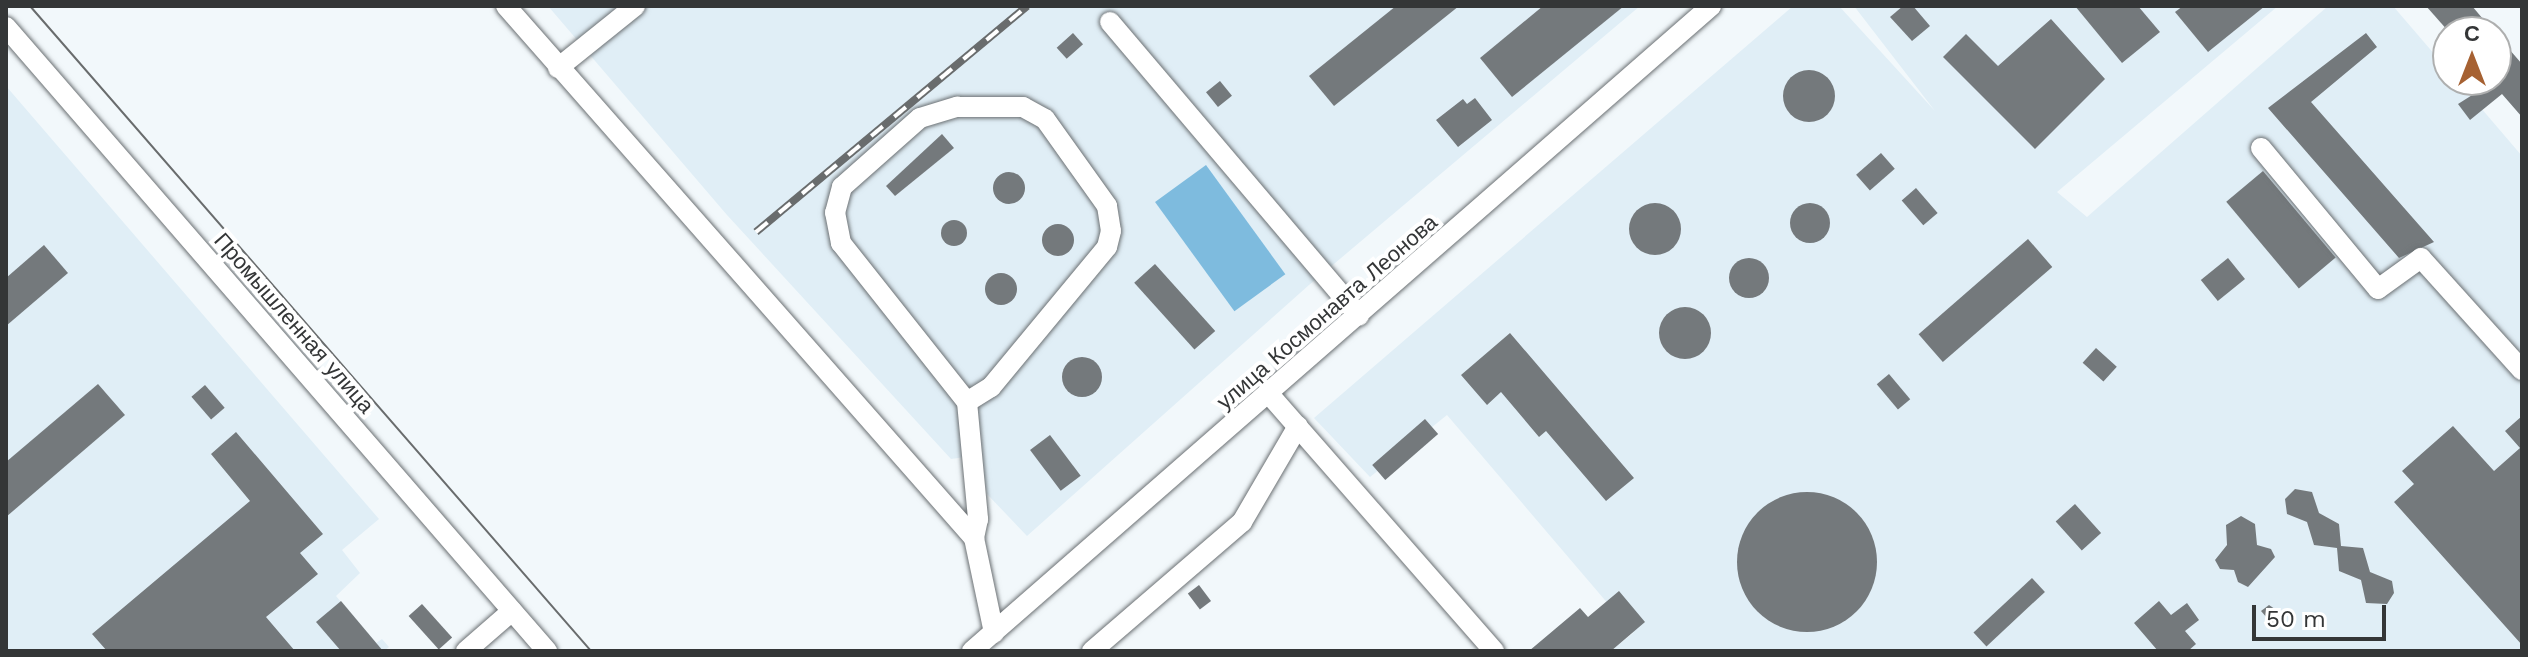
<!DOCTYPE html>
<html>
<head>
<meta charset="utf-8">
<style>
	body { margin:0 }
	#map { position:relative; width:2528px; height:657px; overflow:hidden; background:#f2f8fb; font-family:"Work Sans",sans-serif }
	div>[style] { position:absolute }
	.built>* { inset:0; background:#e0eef6 }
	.water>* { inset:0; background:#7ebbde; transform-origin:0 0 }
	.building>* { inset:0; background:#74797c; transform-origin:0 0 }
	.round { border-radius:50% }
	.roads { filter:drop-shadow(0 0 2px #6b7073) drop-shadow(0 0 2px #6b7073) }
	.minor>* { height:20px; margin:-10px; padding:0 10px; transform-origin:10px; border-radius:10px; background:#fff }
	.tram>* { height:2px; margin:-1px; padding:0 1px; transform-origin:1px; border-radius:1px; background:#696c6d }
	.rail>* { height:8px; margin-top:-4px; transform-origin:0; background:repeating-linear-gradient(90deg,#fff 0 15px,#696c6d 0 30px); box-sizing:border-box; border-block:2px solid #696c6d }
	span { translate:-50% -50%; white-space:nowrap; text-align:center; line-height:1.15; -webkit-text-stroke:8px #fff; paint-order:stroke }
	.street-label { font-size:22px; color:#343637 }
	.frame { position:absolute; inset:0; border:8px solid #343637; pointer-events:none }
	.north { position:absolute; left:2432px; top:16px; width:80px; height:80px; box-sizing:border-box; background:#fff; border:2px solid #aeafaf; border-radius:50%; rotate:0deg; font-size:22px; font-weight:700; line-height:32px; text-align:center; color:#343637 }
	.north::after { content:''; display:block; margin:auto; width:28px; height:36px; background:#a66132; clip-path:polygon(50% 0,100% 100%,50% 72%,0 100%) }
	.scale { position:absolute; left:2252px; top:605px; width:134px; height:36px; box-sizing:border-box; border:4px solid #343637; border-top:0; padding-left:10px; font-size:24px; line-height:28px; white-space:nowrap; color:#343637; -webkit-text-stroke:6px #fff; paint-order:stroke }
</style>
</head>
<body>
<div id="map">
	<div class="built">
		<i style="clip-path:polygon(548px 6px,1640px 6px,1309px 285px,1027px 536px,987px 494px,980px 455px,951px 459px,727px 215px)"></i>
		<i style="clip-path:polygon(1793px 6px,1839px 6px,1935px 111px,1854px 6px,2278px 6px,2057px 192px,2087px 217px,2328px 6px,2393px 6px,2448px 70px,2448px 80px,2457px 80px,2522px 156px,2522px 651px,1611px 651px,1633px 633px,1447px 415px,1370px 477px,1314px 418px)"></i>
		<i style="clip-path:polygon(6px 86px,379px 519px,342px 550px,360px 573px,336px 596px,376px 643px,382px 639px,389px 647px,384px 651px,6px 651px)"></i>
	</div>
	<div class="water">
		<i style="left:1206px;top:165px;width:135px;height:63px;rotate:54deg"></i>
	</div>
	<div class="building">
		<i style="clip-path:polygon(1396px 6px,1459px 6px,1334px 106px,1309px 76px)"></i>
		<i style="clip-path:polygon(1543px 6px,1624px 6px,1512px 97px,1480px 58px)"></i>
		<i style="clip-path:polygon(1903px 6px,1913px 6px,1930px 26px,1912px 41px,1890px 17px)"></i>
		<i style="clip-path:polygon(2075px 6px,2138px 6px,2160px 32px,2122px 63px)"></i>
		<i style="clip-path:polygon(2183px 6px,2265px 6px,2208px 52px,2175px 12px)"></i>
		<i style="clip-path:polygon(2426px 6px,2472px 6px,2494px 32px,2449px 32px)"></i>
		<i style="clip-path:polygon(2051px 19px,2105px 79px,2035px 149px,1943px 57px,1966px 34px,1998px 66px)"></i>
		<i style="left:1073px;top:33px;width:15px;height:22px;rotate:48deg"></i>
		<i style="clip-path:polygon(2366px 33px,2377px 47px,2311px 102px,2434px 242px,2399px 258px,2268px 108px)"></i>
		<i style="clip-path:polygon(2496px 34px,2522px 64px,2522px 117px,2502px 94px,2470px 120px,2458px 104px,2496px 80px)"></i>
		<i class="round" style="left:1783px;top:70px;width:52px;height:52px"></i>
		<i style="left:1220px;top:81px;width:19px;height:18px;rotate:51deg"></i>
		<i style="clip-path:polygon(1475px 98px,1492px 120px,1458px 147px,1436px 120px,1463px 99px,1467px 104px)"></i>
		<i style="clip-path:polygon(942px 134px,954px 148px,895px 196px,886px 186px)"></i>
		<i style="left:1881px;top:153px;width:21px;height:33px;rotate:49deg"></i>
		<i style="left:2263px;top:171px;width:113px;height:48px;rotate:50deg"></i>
		<i class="round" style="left:993px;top:172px;width:32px;height:32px"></i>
		<i style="left:1916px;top:188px;width:33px;height:19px;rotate:49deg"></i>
		<i class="round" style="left:1790px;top:203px;width:40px;height:40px"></i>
		<i class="round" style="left:1629px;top:203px;width:52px;height:52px"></i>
		<i class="round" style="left:941px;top:220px;width:26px;height:26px"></i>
		<i class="round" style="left:1042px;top:224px;width:32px;height:32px"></i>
		<i style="left:2028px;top:239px;width:37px;height:145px;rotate:49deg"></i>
		<i style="clip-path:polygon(44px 245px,68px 273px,6px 326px,6px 278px)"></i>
		<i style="left:2228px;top:258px;width:27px;height:35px;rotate:51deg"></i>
		<i class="round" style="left:1729px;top:258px;width:40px;height:40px"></i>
		<i style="left:1155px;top:264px;width:90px;height:28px;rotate:48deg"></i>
		<i class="round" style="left:985px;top:273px;width:32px;height:32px"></i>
		<i class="round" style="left:1659px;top:307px;width:52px;height:52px"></i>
		<i style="clip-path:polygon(1510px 333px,1634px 478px,1606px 501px,1546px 431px,1539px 437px,1501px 392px,1487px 405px,1461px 375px)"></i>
		<i style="left:2096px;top:348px;width:28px;height:20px;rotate:42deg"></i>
		<i class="round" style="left:1062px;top:357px;width:40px;height:40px"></i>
		<i style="left:1889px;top:374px;width:33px;height:16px;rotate:50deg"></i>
		<i style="clip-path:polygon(98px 384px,125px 415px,6px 517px,6px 462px)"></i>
		<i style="left:205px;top:385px;width:30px;height:18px;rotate:49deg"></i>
		<i style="clip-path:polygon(2522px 416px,2522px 645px,2394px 502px,2414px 484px,2402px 471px,2453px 426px,2494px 471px,2520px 448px,2505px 431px)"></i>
		<i style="left:1425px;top:419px;width:20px;height:70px;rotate:49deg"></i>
		<i style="clip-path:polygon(236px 432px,323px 534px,300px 553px,318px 574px,266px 617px,295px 651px,107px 651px,92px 634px,250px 501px,211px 454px)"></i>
		<i style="left:1050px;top:435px;width:51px;height:25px;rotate:53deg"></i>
		<i style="clip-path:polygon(2295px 489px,2312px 492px,2319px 513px,2339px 524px,2341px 546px,2363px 548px,2370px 572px,2392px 581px,2394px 593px,2387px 604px,2366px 603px,2361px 580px,2339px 571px,2337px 548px,2314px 545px,2307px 522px,2287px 514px,2285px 499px)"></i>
		<i class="round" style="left:1737px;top:492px;width:140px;height:140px"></i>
		<i style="left:2075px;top:504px;width:39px;height:26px;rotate:48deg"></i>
		<i style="clip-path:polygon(2241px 516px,2255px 524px,2257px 545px,2271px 549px,2275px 557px,2248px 587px,2238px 582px,2234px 570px,2220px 569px,2215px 560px,2227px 545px,2226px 525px)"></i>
		<i style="left:2032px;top:578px;width:19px;height:80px;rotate:47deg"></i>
		<i style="left:1199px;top:585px;width:20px;height:14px;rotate:53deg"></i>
		<i style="clip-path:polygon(1619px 591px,1645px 622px,1611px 651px,1529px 651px,1580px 608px,1588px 617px)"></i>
		<i style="clip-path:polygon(341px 601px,383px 651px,341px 651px,316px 622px)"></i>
		<i style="clip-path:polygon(2159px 601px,2171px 615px,2187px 603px,2199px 620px,2185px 631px,2196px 644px,2188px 651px,2158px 651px,2134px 623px)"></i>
		<i style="left:422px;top:604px;width:45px;height:18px;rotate:48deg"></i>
		<i style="clip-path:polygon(2269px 605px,2285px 616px,2274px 626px,2261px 611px)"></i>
	</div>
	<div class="roads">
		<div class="minor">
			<i style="left:506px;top:6px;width:709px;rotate:48.66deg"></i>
			<i style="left:974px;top:538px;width:97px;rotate:78.1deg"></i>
			<i style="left:1110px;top:22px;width:385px;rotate:49.7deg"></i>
			<i style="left:6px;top:27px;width:826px;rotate:49.08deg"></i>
			<i style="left:558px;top:68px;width:99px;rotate:-38.8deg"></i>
			<i style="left:2261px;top:148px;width:183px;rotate:50.3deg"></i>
			<i style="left:2378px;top:289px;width:53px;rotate:-35.8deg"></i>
			<i style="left:2421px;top:258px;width:151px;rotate:48deg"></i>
			<i style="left:1269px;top:394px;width:342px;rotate:48.8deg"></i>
			<i style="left:967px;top:402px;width:203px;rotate:-128.4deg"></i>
			<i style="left:841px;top:243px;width:31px;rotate:-101deg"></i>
			<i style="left:835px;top:213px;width:27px;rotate:-75deg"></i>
			<i style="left:842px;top:187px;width:104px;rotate:-41.5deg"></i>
			<i style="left:920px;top:118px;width:39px;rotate:-17deg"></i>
			<i style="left:957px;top:107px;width:66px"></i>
			<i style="left:1023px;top:107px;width:25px;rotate:29deg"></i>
			<i style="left:1045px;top:119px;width:107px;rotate:54.5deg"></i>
			<i style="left:1107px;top:206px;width:25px;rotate:81deg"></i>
			<i style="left:1111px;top:231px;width:16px;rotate:104deg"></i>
			<i style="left:1107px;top:247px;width:182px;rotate:129.6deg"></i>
			<i style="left:991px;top:387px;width:28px;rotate:148deg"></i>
			<i style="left:967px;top:402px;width:118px;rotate:84.6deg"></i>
			<i style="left:978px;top:519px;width:19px;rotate:102deg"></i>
			<i style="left:466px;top:651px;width:61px;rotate:-41deg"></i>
			<i style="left:972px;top:651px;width:981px;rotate:-41.11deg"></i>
			<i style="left:1092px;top:651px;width:198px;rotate:-40.7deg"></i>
			<i style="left:1242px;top:522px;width:111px;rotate:-59.7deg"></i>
		</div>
	</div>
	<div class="tram">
		<i style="left:30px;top:6px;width:855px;rotate:48.98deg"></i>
	</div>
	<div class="rail">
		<i style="left:756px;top:232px;width:353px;rotate:-39.8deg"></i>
	</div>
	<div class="street-label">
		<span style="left:1327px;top:312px;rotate:-41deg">улица Космонавта Леонова</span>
		<span style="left:294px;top:323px;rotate:49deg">Промышленная улица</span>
	</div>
	<div class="frame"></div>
	<div class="north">С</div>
	<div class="scale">50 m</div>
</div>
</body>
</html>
